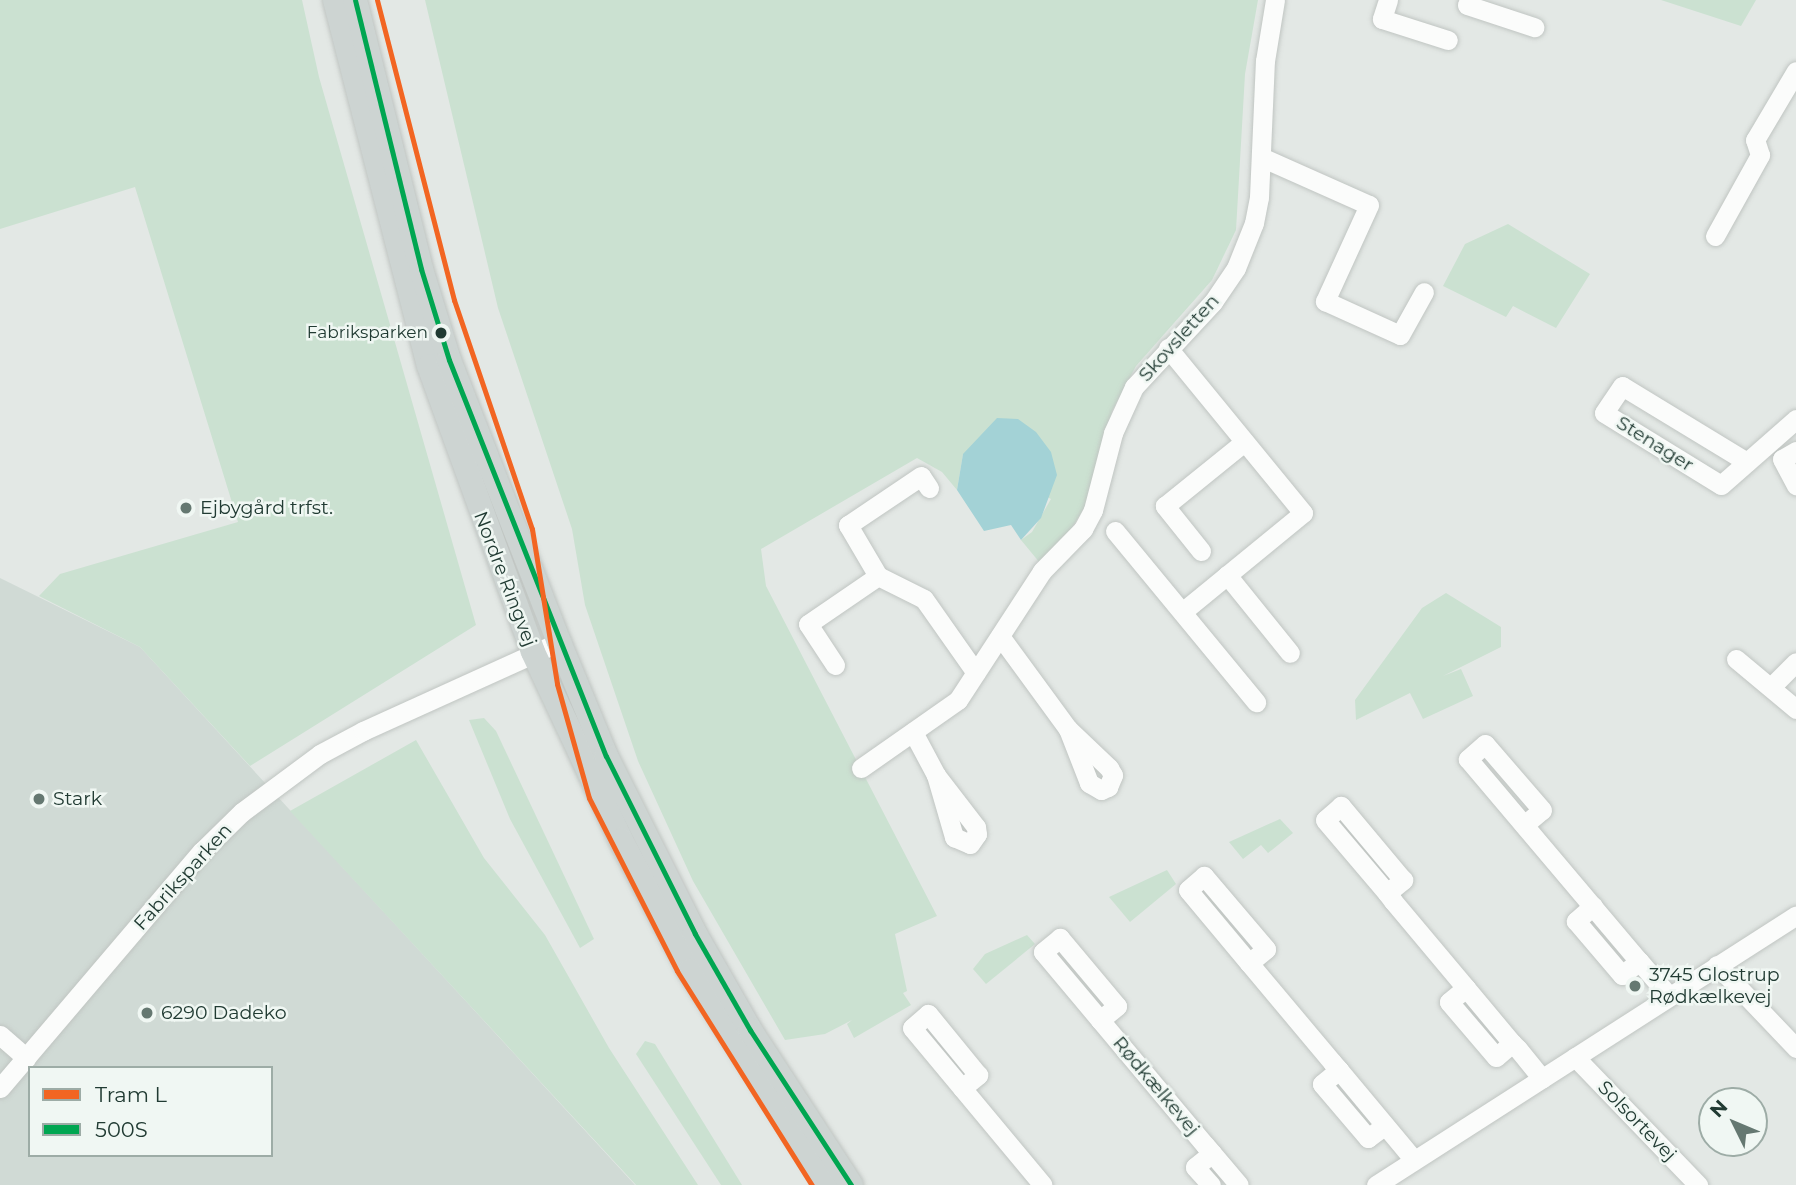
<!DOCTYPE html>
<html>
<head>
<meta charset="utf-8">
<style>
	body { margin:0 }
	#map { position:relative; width:1796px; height:1185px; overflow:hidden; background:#e3e8e5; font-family:Montserrat,sans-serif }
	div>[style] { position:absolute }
	.built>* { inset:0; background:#d0dad5 }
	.green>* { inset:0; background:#cbe1d1 }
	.water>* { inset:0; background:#a3d2d6 }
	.roads { filter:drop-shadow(0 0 2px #c0c5c2) drop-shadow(0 0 2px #c0c5c2) }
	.minor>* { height:19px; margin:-9.5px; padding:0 9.5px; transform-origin:9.5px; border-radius:9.5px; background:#fbfcfb }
	.major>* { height:24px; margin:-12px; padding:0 12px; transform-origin:12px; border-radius:12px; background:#cdd4d2 }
	.bus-1>* { height:5px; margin:-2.5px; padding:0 2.5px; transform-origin:2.5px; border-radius:2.5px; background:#00a651 }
	.tram-1>* { height:5px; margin:-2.5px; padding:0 2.5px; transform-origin:2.5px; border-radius:2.5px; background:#f26522 }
	.dots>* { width:19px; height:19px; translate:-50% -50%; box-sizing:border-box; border:4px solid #f0f7f3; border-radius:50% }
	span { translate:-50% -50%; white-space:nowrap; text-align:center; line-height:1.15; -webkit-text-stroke:5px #f0f7f3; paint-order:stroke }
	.bus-label { font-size:17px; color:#213b33 }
	.right { translate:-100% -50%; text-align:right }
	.street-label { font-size:19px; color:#213b33 }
	.poi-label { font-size:19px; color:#213b33 }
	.left { translate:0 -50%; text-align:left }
	.legend { position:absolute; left:28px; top:1066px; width:245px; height:91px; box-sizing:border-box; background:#f0f7f3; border:2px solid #9daca6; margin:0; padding:9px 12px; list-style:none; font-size:21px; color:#213b33 }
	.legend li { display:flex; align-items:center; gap:14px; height:35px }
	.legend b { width:35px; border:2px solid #9daca6 }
	.north { position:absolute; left:1698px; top:1087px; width:70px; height:70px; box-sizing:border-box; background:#f0f7f3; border:2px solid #9daca6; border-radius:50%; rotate:313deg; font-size:19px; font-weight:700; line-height:28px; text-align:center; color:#213b33 }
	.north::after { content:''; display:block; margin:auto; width:24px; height:32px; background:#657871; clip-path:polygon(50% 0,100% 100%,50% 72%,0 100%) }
</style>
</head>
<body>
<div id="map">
	<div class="built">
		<i style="clip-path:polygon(evenodd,0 578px,140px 647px,635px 1185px,0 1185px,0 578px,30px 1068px,271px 1068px,271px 1155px,30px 1155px,30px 1068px)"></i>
	</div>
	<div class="green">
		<i style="clip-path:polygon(0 0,302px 0,319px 77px,476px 625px,250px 766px,140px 647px,39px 596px,60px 574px,238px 522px,135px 187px,0 229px)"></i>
		<i style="clip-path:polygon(425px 0,1258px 0,1245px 74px,1236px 230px,1212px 280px,1136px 366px,1112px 411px,1089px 500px,1062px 544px,1040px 563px,1021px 540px,1032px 532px,1051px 499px,963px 454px,957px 490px,942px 472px,917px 458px,761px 549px,766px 586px,937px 916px,895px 934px,907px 991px,903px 993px,911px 1005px,854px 1038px,847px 1024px,852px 1020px,825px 1034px,785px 1040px,693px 881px,638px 761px,585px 605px,572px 529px,498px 308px)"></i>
		<i style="clip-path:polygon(1661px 0,1756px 0,1741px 26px)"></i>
		<i style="clip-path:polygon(1508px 224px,1590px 274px,1556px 328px,1513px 306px,1506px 317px,1443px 286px,1465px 244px)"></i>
		<i style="clip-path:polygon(1446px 593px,1501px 627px,1501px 647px,1443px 676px,1461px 669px,1473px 696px,1423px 719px,1410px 693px,1356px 720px,1355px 700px,1422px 608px)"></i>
		<i style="clip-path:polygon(484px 718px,496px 731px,594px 939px,580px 948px,510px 819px,469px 720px)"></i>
		<i style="clip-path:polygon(416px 740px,484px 858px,545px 935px,609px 1048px,698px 1185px,636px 1185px,290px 811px)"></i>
		<i style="clip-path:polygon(1280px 819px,1293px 833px,1268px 853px,1261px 845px,1243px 859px,1229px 842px)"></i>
		<i style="clip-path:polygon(1167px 870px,1176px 884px,1130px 922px,1109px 897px)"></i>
		<i style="clip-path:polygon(1027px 935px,1035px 944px,986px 984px,973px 969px,985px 954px)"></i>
		<i style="clip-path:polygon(645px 1041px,655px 1044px,742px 1185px,721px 1185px,636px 1054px)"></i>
	</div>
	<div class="water">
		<i style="clip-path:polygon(997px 418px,1018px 419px,1036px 432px,1051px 452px,1057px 475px,1041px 518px,1021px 540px,1011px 525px,984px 531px,957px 490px,963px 454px)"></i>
	</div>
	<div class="roads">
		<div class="minor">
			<i style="left:1388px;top:0;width:20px;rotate:108deg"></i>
			<i style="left:1382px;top:19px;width:69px;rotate:17.7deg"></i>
			<i style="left:1469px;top:0;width:5px;rotate:112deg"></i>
			<i style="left:1467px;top:5px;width:71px;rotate:18.2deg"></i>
			<i style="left:1261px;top:157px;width:118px;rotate:24deg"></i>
			<i style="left:1369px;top:205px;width:106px;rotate:114.6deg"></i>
			<i style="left:1325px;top:301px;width:82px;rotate:24.4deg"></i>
			<i style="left:1400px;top:335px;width:49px;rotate:-60.8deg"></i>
			<i style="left:1715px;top:236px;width:93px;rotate:-60.9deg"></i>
			<i style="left:1760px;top:155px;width:16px;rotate:-108deg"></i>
			<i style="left:1755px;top:140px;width:80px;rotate:-59.3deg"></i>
			<i style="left:1168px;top:348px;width:213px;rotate:50.7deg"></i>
			<i style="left:1303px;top:513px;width:156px;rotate:140.7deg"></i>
			<i style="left:1796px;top:451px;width:16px;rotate:150deg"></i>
			<i style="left:1782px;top:459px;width:30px;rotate:62deg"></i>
			<i style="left:1747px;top:462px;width:146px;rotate:-148.7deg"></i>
			<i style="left:1622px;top:386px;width:32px;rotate:124deg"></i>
			<i style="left:1604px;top:413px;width:137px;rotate:31.6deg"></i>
			<i style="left:1721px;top:485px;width:100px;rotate:-41.3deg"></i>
			<i style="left:929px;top:488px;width:14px;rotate:-124deg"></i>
			<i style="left:921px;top:476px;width:88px;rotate:146.1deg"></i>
			<i style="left:848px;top:525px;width:59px;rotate:59.5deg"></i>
			<i style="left:878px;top:576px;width:51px;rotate:26.6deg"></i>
			<i style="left:924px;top:599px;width:90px;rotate:54.9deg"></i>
			<i style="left:1115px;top:531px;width:222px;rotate:50.5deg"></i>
			<i style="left:1201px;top:551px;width:58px;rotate:-128.7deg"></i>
			<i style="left:1165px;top:506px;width:102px;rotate:-39deg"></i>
			<i style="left:1227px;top:575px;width:100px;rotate:51.1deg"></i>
			<i style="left:1000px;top:636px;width:115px;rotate:53.8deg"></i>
			<i style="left:1068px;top:729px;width:58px;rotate:68.7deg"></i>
			<i style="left:1089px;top:783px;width:14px;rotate:30deg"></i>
			<i style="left:1101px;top:790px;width:8px;rotate:-23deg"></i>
			<i style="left:1108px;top:787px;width:13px;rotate:-67deg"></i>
			<i style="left:1113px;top:775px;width:8px;rotate:-120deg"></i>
			<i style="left:1109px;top:768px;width:57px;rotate:-136.4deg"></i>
			<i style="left:1736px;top:659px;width:78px;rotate:39.8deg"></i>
			<i style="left:835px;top:665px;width:49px;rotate:-123.4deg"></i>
			<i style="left:808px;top:624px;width:85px;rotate:-34.4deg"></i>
			<i style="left:1771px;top:687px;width:35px;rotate:-45deg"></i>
			<i style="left:913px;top:732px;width:49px;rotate:61.9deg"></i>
			<i style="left:936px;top:775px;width:65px;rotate:73.8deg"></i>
			<i style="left:954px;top:837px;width:17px;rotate:24deg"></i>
			<i style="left:970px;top:844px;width:12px;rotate:-55deg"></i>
			<i style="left:977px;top:834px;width:7px;rotate:-98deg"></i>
			<i style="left:976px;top:827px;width:66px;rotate:-127.6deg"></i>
			<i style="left:861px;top:768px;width:118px;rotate:-35deg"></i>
			<i style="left:958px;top:700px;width:154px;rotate:-56.9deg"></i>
			<i style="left:1042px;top:571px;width:59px;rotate:-45.7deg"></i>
			<i style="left:1083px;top:529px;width:21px;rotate:-62deg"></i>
			<i style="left:1093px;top:510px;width:80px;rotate:-75.4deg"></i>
			<i style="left:1113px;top:433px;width:51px;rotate:-65.5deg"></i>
			<i style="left:1134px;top:387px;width:116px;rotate:-47.1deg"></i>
			<i style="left:1213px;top:302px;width:41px;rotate:-55.9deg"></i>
			<i style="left:1236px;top:268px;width:48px;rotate:-68.2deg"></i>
			<i style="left:1254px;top:223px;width:26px;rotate:-79deg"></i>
			<i style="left:1259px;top:197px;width:136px;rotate:-87.5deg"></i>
			<i style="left:1265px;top:61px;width:62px;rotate:-80.7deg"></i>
			<i style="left:1524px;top:825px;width:23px;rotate:-40deg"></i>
			<i style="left:1542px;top:810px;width:87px;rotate:-130.8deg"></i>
			<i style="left:1485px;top:744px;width:23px;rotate:139deg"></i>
			<i style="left:1468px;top:759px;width:265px;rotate:49.8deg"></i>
			<i style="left:1639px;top:961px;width:46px;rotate:49.4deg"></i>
			<i style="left:1387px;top:893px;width:21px;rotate:-39deg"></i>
			<i style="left:1403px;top:880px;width:97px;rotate:-130deg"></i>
			<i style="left:1341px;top:806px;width:21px;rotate:139deg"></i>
			<i style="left:1325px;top:820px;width:96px;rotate:49.7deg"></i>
			<i style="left:1387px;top:893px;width:10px;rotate:53deg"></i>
			<i style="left:1393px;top:901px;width:114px;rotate:50deg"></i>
			<i style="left:1466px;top:988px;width:72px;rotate:50.1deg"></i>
			<i style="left:1512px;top:1043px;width:8px;rotate:45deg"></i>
			<i style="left:1518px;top:1049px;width:38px;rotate:51deg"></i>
			<i style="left:1593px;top:906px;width:23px;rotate:139deg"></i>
			<i style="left:1576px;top:921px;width:71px;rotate:49.6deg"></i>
			<i style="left:1622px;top:975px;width:22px;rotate:-39deg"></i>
			<i style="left:1249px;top:963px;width:22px;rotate:-39deg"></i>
			<i style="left:1266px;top:949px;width:96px;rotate:-130.3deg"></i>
			<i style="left:1204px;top:876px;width:21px;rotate:139deg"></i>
			<i style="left:1188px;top:890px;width:95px;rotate:50.1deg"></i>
			<i style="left:1249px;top:963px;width:129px;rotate:50deg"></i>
			<i style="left:1332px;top:1062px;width:11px;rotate:49deg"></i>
			<i style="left:1339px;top:1070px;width:117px;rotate:50.2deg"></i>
			<i style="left:1717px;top:965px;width:115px;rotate:46.4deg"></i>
			<i style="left:1466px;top:988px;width:22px;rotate:141deg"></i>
			<i style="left:1449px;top:1002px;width:72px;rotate:49.5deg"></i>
			<i style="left:1496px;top:1057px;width:21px;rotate:-41deg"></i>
			<i style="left:1100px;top:1020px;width:22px;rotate:-39deg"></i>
			<i style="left:1117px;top:1006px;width:89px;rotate:-130deg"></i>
			<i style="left:1060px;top:938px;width:22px;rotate:141deg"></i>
			<i style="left:1043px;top:952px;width:89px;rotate:50deg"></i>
			<i style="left:1100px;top:1020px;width:163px;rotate:50deg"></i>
			<i style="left:1205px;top:1145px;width:52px;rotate:49.6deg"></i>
			<i style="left:0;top:1035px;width:35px;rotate:41deg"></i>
			<i style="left:1575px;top:1057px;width:178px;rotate:46.1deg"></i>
			<i style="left:1339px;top:1070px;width:22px;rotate:141deg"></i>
			<i style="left:1322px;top:1084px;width:71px;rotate:49.6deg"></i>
			<i style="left:1368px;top:1138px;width:21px;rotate:-37deg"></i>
			<i style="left:0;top:1088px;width:311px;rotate:-49.6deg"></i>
			<i style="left:202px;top:851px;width:56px;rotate:-44.3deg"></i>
			<i style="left:242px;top:812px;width:97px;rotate:-36.6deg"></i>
			<i style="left:320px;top:754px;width:49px;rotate:-28.1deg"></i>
			<i style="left:363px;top:731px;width:215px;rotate:-24.4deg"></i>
			<i style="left:962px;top:1088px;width:21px;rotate:-39deg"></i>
			<i style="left:978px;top:1075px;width:79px;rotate:-129.3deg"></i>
			<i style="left:928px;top:1014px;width:21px;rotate:139deg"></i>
			<i style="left:912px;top:1028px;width:204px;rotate:50.2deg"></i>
			<i style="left:1211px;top:1185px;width:24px;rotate:-132deg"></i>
			<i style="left:1195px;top:1167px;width:22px;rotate:-39deg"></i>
			<i style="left:1376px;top:1185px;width:499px;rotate:-32.7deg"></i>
		</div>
		<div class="major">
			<i style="left:335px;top:0;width:378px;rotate:75.6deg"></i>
			<i style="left:429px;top:366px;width:304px;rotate:70deg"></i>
			<i style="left:533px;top:652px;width:208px;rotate:64.9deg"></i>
			<i style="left:621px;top:840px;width:148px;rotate:62.2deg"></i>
			<i style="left:690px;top:971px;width:255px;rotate:57deg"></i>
			<i style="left:355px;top:0;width:277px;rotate:76.2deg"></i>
			<i style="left:421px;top:269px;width:95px;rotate:72.9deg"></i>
			<i style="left:449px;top:360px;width:303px;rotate:68.7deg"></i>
			<i style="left:559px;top:642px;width:123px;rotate:67.6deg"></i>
			<i style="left:606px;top:756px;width:199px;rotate:63.4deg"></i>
			<i style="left:695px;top:934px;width:111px;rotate:60.2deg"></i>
			<i style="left:750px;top:1030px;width:185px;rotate:56.9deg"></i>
		</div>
	</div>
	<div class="bus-1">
		<i style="left:355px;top:0;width:277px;rotate:76.2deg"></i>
		<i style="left:421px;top:269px;width:95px;rotate:72.9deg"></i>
		<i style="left:449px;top:360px;width:426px;rotate:68.4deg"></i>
		<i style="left:606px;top:756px;width:199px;rotate:63.4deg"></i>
		<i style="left:695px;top:934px;width:111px;rotate:60.2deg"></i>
		<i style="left:750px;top:1030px;width:185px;rotate:56.9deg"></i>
	</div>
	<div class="tram-1">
		<i style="left:377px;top:0;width:310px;rotate:75.6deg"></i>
		<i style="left:454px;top:300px;width:242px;rotate:71.2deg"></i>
		<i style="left:532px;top:529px;width:157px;rotate:80.8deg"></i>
		<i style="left:557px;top:684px;width:118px;rotate:74.3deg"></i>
		<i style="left:589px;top:798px;width:194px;rotate:63deg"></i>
		<i style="left:677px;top:971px;width:253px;rotate:57.8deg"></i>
	</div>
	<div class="dots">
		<i style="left:441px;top:333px;background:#213b33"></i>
		<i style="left:186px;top:508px;background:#657871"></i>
		<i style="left:39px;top:799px;background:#657871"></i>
		<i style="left:1635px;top:986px;background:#657871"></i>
		<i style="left:147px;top:1013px;background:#657871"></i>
	</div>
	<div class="bus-label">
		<span class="right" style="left:428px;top:333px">Fabriksparken</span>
	</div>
	<div class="street-label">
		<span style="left:1179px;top:338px;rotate:-48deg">Skovsletten</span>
		<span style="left:1655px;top:444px;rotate:32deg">Stenager</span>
		<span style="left:505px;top:579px;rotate:69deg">Nordre Ringvej</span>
		<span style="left:183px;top:877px;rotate:-48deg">Fabriksparken</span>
		<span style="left:1156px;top:1086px;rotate:50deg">Rødkælkevej</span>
		<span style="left:1637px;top:1121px;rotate:46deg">Solsortevej</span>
	</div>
	<div class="poi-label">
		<span class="left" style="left:200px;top:508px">Ejbygård trfst.</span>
		<span class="left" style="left:53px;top:799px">Stark</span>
		<span class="left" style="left:1649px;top:986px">3745 Glostrup<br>Rødkælkevej</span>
		<span class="left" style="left:161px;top:1013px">6290 Dadeko</span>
	</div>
	<ul class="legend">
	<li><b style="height:9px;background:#f26522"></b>Tram L</li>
	<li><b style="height:9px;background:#00a651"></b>500S</li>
	</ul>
	<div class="north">N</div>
</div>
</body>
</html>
